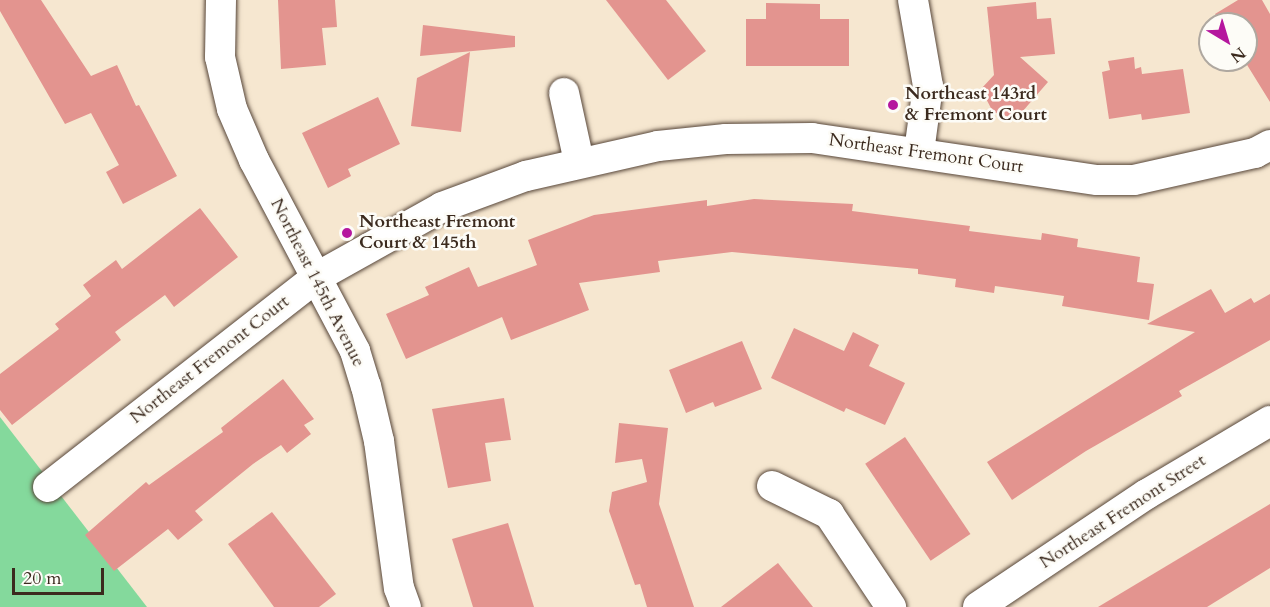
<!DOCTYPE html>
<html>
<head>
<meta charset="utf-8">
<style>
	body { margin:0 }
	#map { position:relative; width:1270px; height:607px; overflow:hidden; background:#f6e7d0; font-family:Cardo,serif }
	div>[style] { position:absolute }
	.green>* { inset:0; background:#84d99c }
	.building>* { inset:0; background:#e3948f; transform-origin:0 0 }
	.roads { filter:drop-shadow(0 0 2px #574639) drop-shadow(0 0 2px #574639) }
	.street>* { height:30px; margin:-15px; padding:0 15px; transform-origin:15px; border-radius:15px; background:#fff }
	.dots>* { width:16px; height:16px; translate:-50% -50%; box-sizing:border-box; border:3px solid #fdfcf7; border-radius:50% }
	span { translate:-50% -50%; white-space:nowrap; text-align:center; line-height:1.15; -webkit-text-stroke:5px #fdfcf7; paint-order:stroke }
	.poi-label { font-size:18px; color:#3b2a1e; font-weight:700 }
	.left { translate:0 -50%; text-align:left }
	.street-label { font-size:18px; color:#3b2a1e }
	.north { position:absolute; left:1198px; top:12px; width:60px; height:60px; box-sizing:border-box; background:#fdfcf7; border:2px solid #afa8a0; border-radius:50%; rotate:142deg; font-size:16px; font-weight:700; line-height:24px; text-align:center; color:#3b2a1e }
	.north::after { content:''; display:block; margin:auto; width:21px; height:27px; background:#b5179e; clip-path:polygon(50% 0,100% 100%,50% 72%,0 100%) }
	.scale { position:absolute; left:12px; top:568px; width:92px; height:27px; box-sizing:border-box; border:3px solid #3b2a1e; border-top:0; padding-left:8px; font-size:18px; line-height:21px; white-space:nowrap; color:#3b2a1e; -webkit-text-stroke:4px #fdfcf7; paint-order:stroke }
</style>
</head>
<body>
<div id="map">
	<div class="green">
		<i style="clip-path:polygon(0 417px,147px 607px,0 607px)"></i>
	</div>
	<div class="building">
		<i style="clip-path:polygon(0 0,41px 0,91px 76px,117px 65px,136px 106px,139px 105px,177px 176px,123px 204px,106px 172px,119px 165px,91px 113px,65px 124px,0 11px)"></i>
		<i style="clip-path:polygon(278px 0,335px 0,337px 27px,322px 28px,326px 65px,281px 69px)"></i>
		<i style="clip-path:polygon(606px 0,666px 0,706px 51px,668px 80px)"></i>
		<i style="clip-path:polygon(1238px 0,1262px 0,1270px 14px,1270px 102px,1244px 60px,1246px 24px,1221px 24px,1215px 14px)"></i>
		<i style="clip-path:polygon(1036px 2px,1037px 19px,1051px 18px,1055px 54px,1020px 57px,1048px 82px,1016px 119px,993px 112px,981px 89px,994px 75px,987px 7px)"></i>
		<i style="clip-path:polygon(766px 3px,820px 4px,820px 19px,849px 19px,849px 66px,746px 66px,746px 19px,766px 19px)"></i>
		<i style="clip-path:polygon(423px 25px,515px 36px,515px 47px,420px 56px)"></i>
		<i style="clip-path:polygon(470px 52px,461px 132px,411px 126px,417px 78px)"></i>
		<i style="clip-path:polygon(1134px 57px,1135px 69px,1141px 67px,1142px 74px,1183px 69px,1190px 113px,1142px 120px,1141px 114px,1109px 119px,1102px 72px,1110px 70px,1108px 61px)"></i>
		<i style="clip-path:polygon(378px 97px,400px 144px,348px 169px,351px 176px,328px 188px,302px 133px)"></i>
		<i style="clip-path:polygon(754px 199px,853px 204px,852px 211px,970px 226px,969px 231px,1041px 240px,1042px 233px,1078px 239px,1077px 247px,1140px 257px,1137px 282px,1154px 284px,1149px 320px,1062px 306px,1064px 296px,995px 286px,994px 293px,955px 287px,956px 279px,918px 274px,918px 269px,732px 252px,658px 261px,660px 272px,579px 283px,589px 310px,511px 340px,502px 317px,406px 359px,386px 314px,429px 295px,425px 287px,469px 267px,478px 287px,537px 265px,528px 240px,594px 215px,707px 200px,707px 206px)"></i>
		<i style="clip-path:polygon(200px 208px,238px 257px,174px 307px,165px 295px,115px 332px,121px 340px,12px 425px,0 410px,0 374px,59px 329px,55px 324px,91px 296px,83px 285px,116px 260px,122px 269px)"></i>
		<i style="clip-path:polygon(1211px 289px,1225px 313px,1251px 298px,1254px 303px,1270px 294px,1270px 340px,1179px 391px,1182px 396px,1086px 451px,1012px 500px,987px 462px,1195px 332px,1147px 324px)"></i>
		<i style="clip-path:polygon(794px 328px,844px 351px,853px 332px,879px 345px,869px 366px,905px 383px,885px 425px,846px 408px,844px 412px,771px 378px)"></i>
		<i style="clip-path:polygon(742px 341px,762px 389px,715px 407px,713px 402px,686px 413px,669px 370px)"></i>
		<i style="clip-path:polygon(283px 379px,314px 419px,304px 425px,311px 434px,287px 453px,281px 445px,253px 464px,195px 511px,203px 520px,178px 540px,168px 529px,114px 571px,85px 535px,146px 482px,149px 485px,223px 432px,221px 428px)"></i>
		<i style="clip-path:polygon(504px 398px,511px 440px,485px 443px,491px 481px,448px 488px,432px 409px)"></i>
		<i style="clip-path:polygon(619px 423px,668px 428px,659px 504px,694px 607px,647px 607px,640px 584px,635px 585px,609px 511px,612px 492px,647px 482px,642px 459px,615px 463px)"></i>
		<i style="left:905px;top:437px;width:117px;height:48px;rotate:56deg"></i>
		<i style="clip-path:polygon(1270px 504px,1270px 568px,1207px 607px,1098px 607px)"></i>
		<i style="clip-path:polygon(272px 512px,336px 594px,319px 607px,274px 607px,228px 544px)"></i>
		<i style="clip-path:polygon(508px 523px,534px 607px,473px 607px,452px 539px)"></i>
		<i style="clip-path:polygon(778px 563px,813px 607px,721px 607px)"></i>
	</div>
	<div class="roads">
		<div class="street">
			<i style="left:221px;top:0;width:57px;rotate:91deg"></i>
			<i style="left:220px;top:57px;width:53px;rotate:77deg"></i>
			<i style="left:232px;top:109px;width:56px;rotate:66.7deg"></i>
			<i style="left:254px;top:160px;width:216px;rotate:62.1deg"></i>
			<i style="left:355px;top:351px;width:37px;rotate:73deg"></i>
			<i style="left:366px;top:386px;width:57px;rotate:76.7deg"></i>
			<i style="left:379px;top:441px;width:148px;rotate:82.3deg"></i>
			<i style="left:399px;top:588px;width:20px;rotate:70deg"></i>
			<i style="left:913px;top:0;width:87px;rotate:80.1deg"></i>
			<i style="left:928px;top:86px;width:67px;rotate:97.8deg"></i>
			<i style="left:564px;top:93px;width:71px;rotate:77.7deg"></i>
			<i style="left:772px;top:486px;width:64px;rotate:26.2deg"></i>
			<i style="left:829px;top:514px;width:112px;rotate:56.3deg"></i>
			<i style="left:48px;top:487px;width:341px;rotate:-38deg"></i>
			<i style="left:317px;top:277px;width:143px;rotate:-29.2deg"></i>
			<i style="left:442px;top:207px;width:90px;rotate:-20.3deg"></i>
			<i style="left:526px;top:176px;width:135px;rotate:-12.8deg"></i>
			<i style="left:658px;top:146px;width:68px;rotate:-5.9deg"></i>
			<i style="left:726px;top:139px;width:86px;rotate:-0.7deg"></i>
			<i style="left:812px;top:138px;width:288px;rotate:8.4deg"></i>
			<i style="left:1097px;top:180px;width:37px"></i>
			<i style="left:1134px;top:180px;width:124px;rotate:-12.6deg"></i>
			<i style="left:1255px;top:153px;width:17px;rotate:-28deg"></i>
			<i style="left:978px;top:607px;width:203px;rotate:-33.8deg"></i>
			<i style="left:1147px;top:494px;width:143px;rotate:-30.7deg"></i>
		</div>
	</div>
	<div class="dots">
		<i style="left:893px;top:105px;background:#b5179e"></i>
		<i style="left:347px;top:233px;background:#b5179e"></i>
	</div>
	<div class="poi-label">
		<span class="left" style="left:905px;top:105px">Northeast 143rd<br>&amp; Fremont Court</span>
		<span class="left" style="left:359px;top:233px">Northeast Fremont<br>Court &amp; 145th</span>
	</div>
	<div class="street-label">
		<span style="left:926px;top:154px;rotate:8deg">Northeast Fremont Court</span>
		<span style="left:317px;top:283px;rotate:63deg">Northeast 145th Avenue</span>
		<span style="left:210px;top:360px;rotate:-38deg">Northeast Fremont Court</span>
		<span style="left:1123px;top:512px;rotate:-33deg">Northeast Fremont Street</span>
	</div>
	<div class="north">N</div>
	<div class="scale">20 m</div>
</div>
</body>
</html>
